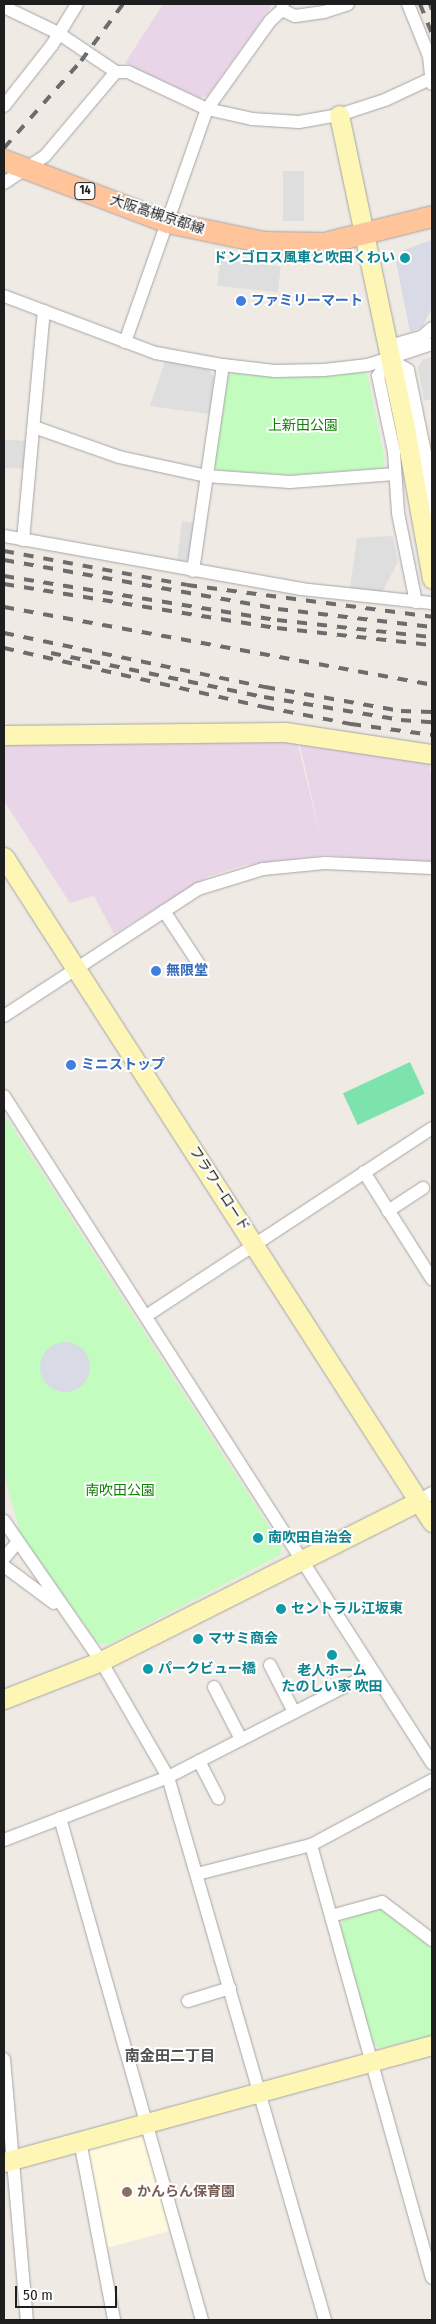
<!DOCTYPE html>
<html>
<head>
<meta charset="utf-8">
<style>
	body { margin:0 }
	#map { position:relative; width:436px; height:2324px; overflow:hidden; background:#f0eae4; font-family:"Fira Sans Condensed","Noto Sans JP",sans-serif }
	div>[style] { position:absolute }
	.industrial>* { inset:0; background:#e9d5e8 }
	.education>* { inset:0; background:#fffadd }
	.park>* { inset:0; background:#c2fcbe }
	.pitch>* { inset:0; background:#7de3ad; transform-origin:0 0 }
	.parking>* { inset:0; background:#dedede; transform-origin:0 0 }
	.plaza>* { inset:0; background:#d8dae6 }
	.round { border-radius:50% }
	.roads { filter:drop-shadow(0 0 1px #a5a5a5) drop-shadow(0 0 1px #a5a5a5) }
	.street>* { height:12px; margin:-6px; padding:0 6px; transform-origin:6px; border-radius:6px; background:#fff }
	.secondary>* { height:19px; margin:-9.5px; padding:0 9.5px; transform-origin:9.5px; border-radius:9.5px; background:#fdf6b5 }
	.primary>* { height:21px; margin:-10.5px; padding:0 10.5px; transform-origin:10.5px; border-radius:10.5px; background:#ffc499 }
	.rail>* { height:4px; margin-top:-2px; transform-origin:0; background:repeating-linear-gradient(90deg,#6c6c6c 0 10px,transparent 0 20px) }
	.dots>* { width:14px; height:14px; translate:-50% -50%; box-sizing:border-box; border:2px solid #fff; border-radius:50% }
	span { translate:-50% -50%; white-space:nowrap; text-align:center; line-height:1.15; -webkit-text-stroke:4px #fff; paint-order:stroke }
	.shield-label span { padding:1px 4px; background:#fff; border:1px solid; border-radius:4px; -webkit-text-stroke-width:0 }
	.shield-label { font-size:12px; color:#1e1e1e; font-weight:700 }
	.street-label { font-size:14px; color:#1e1e1e }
	.culture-label { font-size:14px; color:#0d838f; font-weight:700 }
	.right { translate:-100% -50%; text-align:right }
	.left { translate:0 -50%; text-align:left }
	.shop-label { font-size:14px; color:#366cbe; font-weight:700 }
	.park-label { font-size:14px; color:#0e8306 }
	.education-label { font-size:14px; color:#785e54; font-weight:700 }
	.neighbourhood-label { font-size:15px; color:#515151; font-weight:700 }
	.frame { position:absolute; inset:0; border:5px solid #1e1e1e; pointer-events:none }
	.scale { position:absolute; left:15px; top:2286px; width:102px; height:22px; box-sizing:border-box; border:2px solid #1e1e1e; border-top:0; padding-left:6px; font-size:15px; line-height:18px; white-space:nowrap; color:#1e1e1e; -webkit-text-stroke:4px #fff; paint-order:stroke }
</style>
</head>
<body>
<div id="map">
	<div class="industrial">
		<i style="clip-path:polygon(163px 4px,273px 4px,207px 96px,200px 98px,125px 63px)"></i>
		<i style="clip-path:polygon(297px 741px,324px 851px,299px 741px,429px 763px,432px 782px,432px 863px,325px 855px,245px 865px,207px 877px,114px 934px,94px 896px,70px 903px,4px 801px,4px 744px)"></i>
	</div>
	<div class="education">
		<i style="clip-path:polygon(137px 2134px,145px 2140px,170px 2231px,106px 2248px,87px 2153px,92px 2147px)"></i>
	</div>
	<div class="park">
		<i style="clip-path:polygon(364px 372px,368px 377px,385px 461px,382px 468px,290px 475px,219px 471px,214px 464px,226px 378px,233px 373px,285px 377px)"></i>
		<i style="clip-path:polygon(4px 1114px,282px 1547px,280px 1555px,107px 1645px,98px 1643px,21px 1536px,4px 1474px)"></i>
		<i style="clip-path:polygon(380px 1909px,432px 1948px,432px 2035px,380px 2048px,373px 2043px,340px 1927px,345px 1918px)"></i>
	</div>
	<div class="pitch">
		<i style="left:410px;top:1062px;width:35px;height:74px;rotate:65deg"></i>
	</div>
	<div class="parking">
		<i style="left:283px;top:171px;width:21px;height:50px"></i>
		<i style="left:220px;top:260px;width:61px;height:26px;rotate:6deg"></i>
		<i style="clip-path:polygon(432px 357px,432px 399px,424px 401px,418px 367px,423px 359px)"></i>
		<i style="clip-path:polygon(165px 361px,209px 370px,214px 378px,209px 414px,150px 406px)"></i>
		<i style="left:4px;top:440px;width:23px;height:28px;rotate:2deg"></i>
		<i style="clip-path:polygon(182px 521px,194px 523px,189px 558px,183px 562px,177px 561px)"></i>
		<i style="clip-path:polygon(393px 536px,398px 562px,382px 592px,350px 588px,357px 538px)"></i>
	</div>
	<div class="plaza">
		<i style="clip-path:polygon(432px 240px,432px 308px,422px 327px,410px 332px,396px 262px,404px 250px)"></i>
		<i class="round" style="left:40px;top:1342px;width:50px;height:50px"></i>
	</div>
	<div class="roads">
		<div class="street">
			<i style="left:408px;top:4px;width:56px;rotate:68deg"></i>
			<i style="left:429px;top:56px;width:28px;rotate:84deg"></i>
			<i style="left:4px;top:7px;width:60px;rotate:25.7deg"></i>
			<i style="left:58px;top:33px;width:70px;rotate:33.9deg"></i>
			<i style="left:116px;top:72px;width:12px"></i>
			<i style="left:128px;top:72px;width:87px;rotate:25.1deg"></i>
			<i style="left:207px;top:109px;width:46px;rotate:12.5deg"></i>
			<i style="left:252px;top:119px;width:47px;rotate:3.7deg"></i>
			<i style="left:299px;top:122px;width:41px;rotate:-9.9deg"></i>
			<i style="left:339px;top:115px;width:48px;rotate:-18.1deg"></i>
			<i style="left:385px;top:100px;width:50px;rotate:-25deg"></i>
			<i style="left:282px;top:10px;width:14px;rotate:25deg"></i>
			<i style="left:295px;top:16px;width:29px;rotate:-8deg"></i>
			<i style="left:324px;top:12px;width:25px;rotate:-18deg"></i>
			<i style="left:4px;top:106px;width:78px;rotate:-51.8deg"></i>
			<i style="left:52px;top:45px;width:48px;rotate:-58.6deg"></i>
			<i style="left:4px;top:183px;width:49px;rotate:-33.4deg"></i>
			<i style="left:45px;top:156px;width:110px;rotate:-49.8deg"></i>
			<i style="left:4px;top:296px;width:162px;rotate:20.6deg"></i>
			<i style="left:156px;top:353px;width:68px;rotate:10.2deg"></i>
			<i style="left:223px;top:365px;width:52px;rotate:6.6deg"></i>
			<i style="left:275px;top:371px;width:49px;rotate:-1.2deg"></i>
			<i style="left:324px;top:370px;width:44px;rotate:-6.5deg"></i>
			<i style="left:368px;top:365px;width:67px;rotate:-18.2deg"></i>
			<i style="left:125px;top:342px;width:247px;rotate:-70.6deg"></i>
			<i style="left:207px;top:109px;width:108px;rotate:-54.4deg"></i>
			<i style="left:270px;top:21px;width:16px;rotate:-43deg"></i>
			<i style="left:282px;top:10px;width:6px;rotate:-81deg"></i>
			<i style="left:386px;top:347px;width:37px;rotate:-16deg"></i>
			<i style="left:422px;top:337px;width:13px;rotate:-42deg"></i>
			<i style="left:389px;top:359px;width:20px;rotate:123deg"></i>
			<i style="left:378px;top:376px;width:78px;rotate:78.1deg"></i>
			<i style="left:394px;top:452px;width:61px;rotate:86.2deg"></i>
			<i style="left:398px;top:513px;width:91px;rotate:78.6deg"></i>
			<i style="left:389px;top:359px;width:22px;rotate:30deg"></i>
			<i style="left:408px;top:370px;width:85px;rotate:78.4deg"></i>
			<i style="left:425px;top:453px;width:65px;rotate:83.9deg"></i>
			<i style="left:34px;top:427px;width:90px;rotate:19.4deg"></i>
			<i style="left:119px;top:457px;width:89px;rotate:12.3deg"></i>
			<i style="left:206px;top:476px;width:84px;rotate:4.1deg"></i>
			<i style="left:290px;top:482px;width:105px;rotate:-4.4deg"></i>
			<i style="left:4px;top:536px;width:302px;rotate:10.1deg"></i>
			<i style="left:301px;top:589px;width:132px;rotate:6.1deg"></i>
			<i style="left:23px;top:540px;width:230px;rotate:-84.8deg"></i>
			<i style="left:193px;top:571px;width:208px;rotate:-81.7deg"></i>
			<i style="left:164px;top:911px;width:64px;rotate:56.6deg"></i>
			<i style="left:4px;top:1016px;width:232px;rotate:-33.2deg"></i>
			<i style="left:198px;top:889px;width:68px;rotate:-17.1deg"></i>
			<i style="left:263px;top:869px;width:62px;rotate:-5.5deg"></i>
			<i style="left:325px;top:863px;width:107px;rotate:2.7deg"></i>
			<i style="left:4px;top:1096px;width:793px;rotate:57.31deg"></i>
			<i style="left:364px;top:1172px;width:127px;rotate:57.6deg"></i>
			<i style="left:388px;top:1211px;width:42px;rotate:-33.3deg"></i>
			<i style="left:146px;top:1316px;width:342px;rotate:-33.3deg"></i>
			<i style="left:419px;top:1501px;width:15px;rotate:-32deg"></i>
			<i style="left:4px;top:1521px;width:170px;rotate:55.3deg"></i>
			<i style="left:101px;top:1661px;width:134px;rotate:60deg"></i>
			<i style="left:168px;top:1777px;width:565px;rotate:73.87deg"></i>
			<i style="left:4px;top:1558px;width:20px;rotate:-49deg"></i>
			<i style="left:4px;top:1566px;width:62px;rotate:36.5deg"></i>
			<i style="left:270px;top:1665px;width:53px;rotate:62.9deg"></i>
			<i style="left:214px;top:1687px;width:59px;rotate:62.6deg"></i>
			<i style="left:199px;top:1761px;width:42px;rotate:62.8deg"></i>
			<i style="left:60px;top:1818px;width:522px;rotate:74.21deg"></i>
			<i style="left:4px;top:1840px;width:176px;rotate:-21deg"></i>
			<i style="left:168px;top:1777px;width:230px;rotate:-27.1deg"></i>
			<i style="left:311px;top:1845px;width:449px;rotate:74.4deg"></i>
			<i style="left:197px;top:1874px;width:118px;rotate:-14.3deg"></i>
			<i style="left:311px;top:1845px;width:137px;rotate:-28.2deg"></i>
			<i style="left:331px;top:1916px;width:53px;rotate:-15.4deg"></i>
			<i style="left:382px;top:1902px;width:63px;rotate:37.2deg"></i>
			<i style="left:188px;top:2001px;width:44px;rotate:-17.2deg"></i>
			<i style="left:4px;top:2059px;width:262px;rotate:85deg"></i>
			<i style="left:80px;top:2141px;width:182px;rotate:79.2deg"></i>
		</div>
		<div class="secondary">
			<i style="left:339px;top:115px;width:326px;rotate:78.1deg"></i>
			<i style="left:406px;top:434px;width:147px;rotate:79.8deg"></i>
			<i style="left:4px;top:735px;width:281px;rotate:-0.6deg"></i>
			<i style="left:285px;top:732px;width:149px;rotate:8.5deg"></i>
			<i style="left:4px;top:857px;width:791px;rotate:57.23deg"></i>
			<i style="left:4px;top:1699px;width:104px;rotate:-21.4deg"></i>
			<i style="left:101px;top:1661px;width:356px;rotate:-26.7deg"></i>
			<i style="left:4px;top:2162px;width:444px;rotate:-15.3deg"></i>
		</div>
		<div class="primary">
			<i style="left:4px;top:160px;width:174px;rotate:20.8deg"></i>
			<i style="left:167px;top:222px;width:99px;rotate:11.7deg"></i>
			<i style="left:264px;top:242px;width:60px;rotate:1deg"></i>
			<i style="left:324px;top:243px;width:111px;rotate:-14deg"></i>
		</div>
	</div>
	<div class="rail">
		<i style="left:420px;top:4px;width:31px;rotate:68deg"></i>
		<i style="left:430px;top:4px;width:6px;rotate:72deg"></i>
		<i style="left:4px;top:148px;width:116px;rotate:-48.5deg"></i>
		<i style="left:81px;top:61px;width:71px;rotate:-53.6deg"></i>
		<i style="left:4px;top:551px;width:186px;rotate:10.5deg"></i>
		<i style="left:187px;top:585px;width:247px;rotate:7.4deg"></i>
		<i style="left:4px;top:560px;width:278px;rotate:10.1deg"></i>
		<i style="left:278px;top:609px;width:155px;rotate:6.7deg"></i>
		<i style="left:4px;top:576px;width:277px;rotate:9.2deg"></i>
		<i style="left:277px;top:620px;width:156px;rotate:6.3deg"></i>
		<i style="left:4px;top:584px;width:277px;rotate:9.2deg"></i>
		<i style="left:277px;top:628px;width:156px;rotate:6.3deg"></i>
		<i style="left:4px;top:607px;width:435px;rotate:10.3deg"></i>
		<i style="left:4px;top:633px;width:267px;rotate:11.7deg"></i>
		<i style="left:265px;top:687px;width:138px;rotate:10deg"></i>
		<i style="left:401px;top:711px;width:31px;rotate:2deg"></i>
		<i style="left:4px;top:648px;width:267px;rotate:12.8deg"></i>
		<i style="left:264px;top:707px;width:89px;rotate:11.1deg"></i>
		<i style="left:351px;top:724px;width:82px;rotate:7.7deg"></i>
		<i style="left:51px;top:653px;width:217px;rotate:11.7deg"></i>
		<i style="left:264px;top:697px;width:139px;rotate:9.5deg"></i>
		<i style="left:401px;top:720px;width:31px;rotate:4deg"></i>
	</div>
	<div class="dots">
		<i style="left:405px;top:258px;background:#0f9aa8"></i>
		<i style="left:241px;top:301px;background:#3f7fe0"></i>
		<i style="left:156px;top:971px;background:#3f7fe0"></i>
		<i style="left:71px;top:1065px;background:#3f7fe0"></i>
		<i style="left:258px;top:1538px;background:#0f9aa8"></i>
		<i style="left:281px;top:1609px;background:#0f9aa8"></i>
		<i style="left:198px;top:1639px;background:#0f9aa8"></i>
		<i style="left:332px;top:1655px;background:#0f9aa8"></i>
		<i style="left:148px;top:1669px;background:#0f9aa8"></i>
		<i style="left:127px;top:2192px;background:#8d6e63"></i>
	</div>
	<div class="shield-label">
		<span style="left:85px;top:191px">14</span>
	</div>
	<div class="street-label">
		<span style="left:157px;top:215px;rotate:18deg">大阪高槻京都線</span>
		<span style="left:219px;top:1189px;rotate:57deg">フラワーロード</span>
	</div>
	<div class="culture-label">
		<span class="right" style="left:395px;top:258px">ドンゴロス風車と吹田くわい</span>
		<span class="left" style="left:268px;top:1538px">南吹田自治会</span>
		<span class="left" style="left:291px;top:1609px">セントラル江坂東</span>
		<span class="left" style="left:208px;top:1639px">マサミ商会</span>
		<span class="left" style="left:158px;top:1669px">パークビュー橋</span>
		<span style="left:332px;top:1679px">老人ホーム<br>たのしい家 吹田</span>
	</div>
	<div class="shop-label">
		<span class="left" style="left:251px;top:301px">ファミリーマート</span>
		<span class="left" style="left:166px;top:971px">無限堂</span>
		<span class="left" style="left:81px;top:1065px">ミニストップ</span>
	</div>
	<div class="park-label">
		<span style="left:303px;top:426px">上新田公園</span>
		<span style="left:120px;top:1491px">南吹田公園</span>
	</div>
	<div class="education-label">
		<span class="left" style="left:137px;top:2192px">かんらん保育園</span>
	</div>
	<div class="neighbourhood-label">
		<span style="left:170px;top:2057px">南金田二丁目</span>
	</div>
	<div class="frame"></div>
	<div class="scale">50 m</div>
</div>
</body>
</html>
